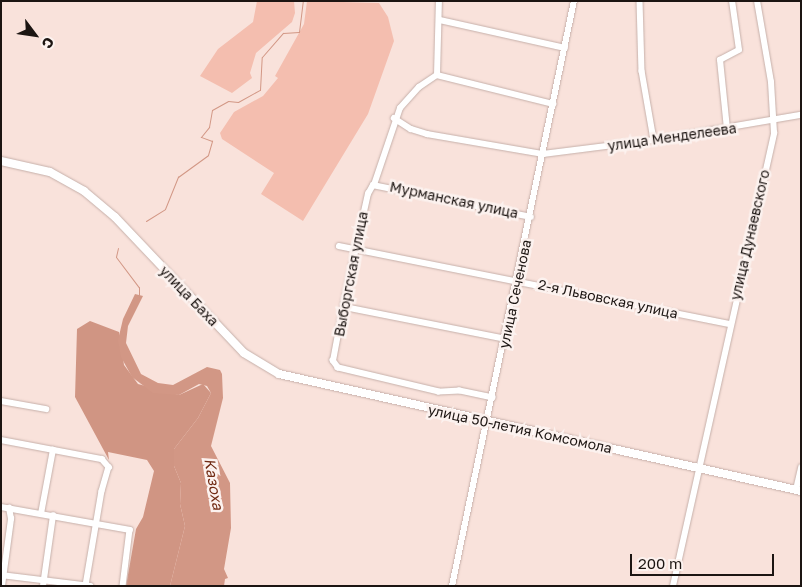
<!DOCTYPE html>
<html>
<head>
<meta charset="utf-8">
<style>
	body { margin:0 }
	#map { position:relative; width:802px; height:587px; overflow:hidden; background:#f9e2db; font-family:"Golos Text",sans-serif }
	div>[style] { position:absolute }
	.green>* { inset:0; background:#f4beaf }
	.forest>* { inset:0; background:#d09583 }
	.water>* { inset:0; background:#d29785 }
	.stream>* { height:1px; margin:-0.5px; padding:0 0.5px; transform-origin:0.5px; border-radius:0.5px; background:#d29785 }
	.roads { filter:drop-shadow(0 0 1px #c6b0aa) drop-shadow(0 0 1px #c6b0aa) }
	.minor>* { height:5.5px; margin:-2.75px; padding:0 2.75px; transform-origin:2.75px; border-radius:2.75px; background:#fff }
	.major>* { height:8px; margin:-4px; padding:0 4px; transform-origin:4px; border-radius:4px; background:#fff }
	span { translate:-50% -50%; white-space:nowrap; text-align:center; line-height:1.15; -webkit-text-stroke:5px #fcf2ef; paint-order:stroke }
	.street-label { font-size:14px; color:#1c1512 }
	.water-label { font-size:15px; color:#712a13; font-style:italic }
	.frame { position:absolute; inset:0; border:2px solid #1c1512; pointer-events:none }
	.north { position:absolute; left:10px; top:10px; width:50px; height:50px; -webkit-text-stroke:4px #fcf2ef; paint-order:stroke; rotate:121deg; font-size:14px; font-weight:700; line-height:20px; text-align:center; color:#1c1512 }
	.north::after { content:''; display:block; margin:auto; width:18px; height:22px; background:#1c1512; clip-path:polygon(50% 0,100% 100%,50% 72%,0 100%) }
	.scale { position:absolute; left:630px; top:554px; width:144px; height:22px; box-sizing:border-box; border:2px solid #1c1512; border-top:0; padding-left:6px; font-size:15px; line-height:18px; white-space:nowrap; color:#1c1512; -webkit-text-stroke:4px #fcf2ef; paint-order:stroke }
</style>
</head>
<body>
<div id="map">
	<div class="green">
		<i style="clip-path:polygon(257px 1px,294px 1px,295px 13px,292px 22px,256px 53px,250px 73px,252px 78px,232px 93px,200px 76px,218px 49px,253px 22px)"></i>
		<i style="clip-path:polygon(307px 1px,379px 3px,388px 17px,394px 41px,368px 114px,303px 221px,261px 194px,274px 173px,222px 139px,220px 133px,234px 112px,263px 96px,278px 78px,275px 76px,304px 24px)"></i>
	</div>
	<div class="forest">
		<i style="clip-path:polygon(90px 321px,119px 332px,124px 365px,138px 384px,179px 395px,203px 384px,211px 393px,198px 418px,174px 449px,174px 466px,181px 483px,180px 504px,185px 526px,170px 586px,126px 586px,136px 529px,143px 517px,154px 471px,147px 460px,108px 452px,109px 460px,75px 397px,77px 329px)"></i>
	</div>
	<div class="water">
		<i style="clip-path:polygon(135px 294px,143px 296px,128px 326px,126px 343px,141px 374px,158px 383px,173px 385px,207px 367px,220px 370px,222px 374px,223px 398px,211px 446px,230px 483px,231px 528px,224px 569px,228px 578px,225px 579px,224px 586px,170px 586px,185px 526px,180px 504px,181px 483px,174px 466px,174px 449px,198px 418px,211px 393px,207px 386px,199px 384px,179px 395px,153px 393px,132px 377px,121px 357px,118px 340px,123px 319px)"></i>
	</div>
	<div class="stream">
		<i style="left:146px;top:221px;width:22px;rotate:-32deg"></i>
		<i style="left:165px;top:209px;width:35px;rotate:-68deg"></i>
		<i style="left:178px;top:177px;width:37px;rotate:-36deg"></i>
		<i style="left:208px;top:155px;width:15px;rotate:-74deg"></i>
		<i style="left:212px;top:141px;width:12px;rotate:-160deg"></i>
		<i style="left:201px;top:137px;width:13px;rotate:-51deg"></i>
		<i style="left:209px;top:127px;width:17px;rotate:-80deg"></i>
		<i style="left:212px;top:110px;width:18px;rotate:-29deg"></i>
		<i style="left:228px;top:101px;width:10px;rotate:6deg"></i>
		<i style="left:238px;top:102px;width:25px;rotate:-29deg"></i>
		<i style="left:260px;top:90px;width:33px;rotate:-87deg"></i>
		<i style="left:262px;top:57px;width:32px;rotate:-49deg"></i>
		<i style="left:283px;top:33px;width:16px;rotate:-4deg"></i>
		<i style="left:299px;top:32px;width:31px;rotate:-83deg"></i>
		<i style="left:118px;top:248px;width:9px;rotate:103deg"></i>
		<i style="left:116px;top:257px;width:38px;rotate:53deg"></i>
		<i style="left:139px;top:287px;width:8px;rotate:90deg"></i>
	</div>
	<div class="roads">
		<div class="minor">
			<i style="left:640px;top:1px;width:70px;rotate:88.4deg"></i>
			<i style="left:642px;top:71px;width:70px;rotate:80.1deg"></i>
			<i style="left:440px;top:20px;width:128px;rotate:12.6deg"></i>
			<i style="left:437px;top:75px;width:120px;rotate:14deg"></i>
			<i style="left:437px;top:75px;width:74px;rotate:-88.5deg"></i>
			<i style="left:394px;top:118px;width:20px;rotate:33deg"></i>
			<i style="left:411px;top:129px;width:17px;rotate:17deg"></i>
			<i style="left:427px;top:134px;width:118px;rotate:9.8deg"></i>
			<i style="left:543px;top:154px;width:112px;rotate:-7.2deg"></i>
			<i style="left:654px;top:140px;width:149px;rotate:-9.7deg"></i>
			<i style="left:727px;top:129px;width:69px;rotate:-95.8deg"></i>
			<i style="left:720px;top:60px;width:21px;rotate:-28deg"></i>
			<i style="left:739px;top:50px;width:49px;rotate:-98.1deg"></i>
			<i style="left:374px;top:185px;width:81px;rotate:-71.3deg"></i>
			<i style="left:400px;top:108px;width:28px;rotate:-48deg"></i>
			<i style="left:419px;top:87px;width:22px;rotate:-34deg"></i>
			<i style="left:339px;top:246px;width:399px;rotate:11.3deg"></i>
			<i style="left:345px;top:307px;width:164px;rotate:11.2deg"></i>
			<i style="left:493px;top:398px;width:34px;rotate:-168deg"></i>
			<i style="left:460px;top:391px;width:21px;rotate:177deg"></i>
			<i style="left:439px;top:392px;width:104px;rotate:-166.6deg"></i>
			<i style="left:338px;top:368px;width:9px;rotate:-126deg"></i>
			<i style="left:333px;top:361px;width:60px;rotate:-79.4deg"></i>
			<i style="left:344px;top:302px;width:111px;rotate:-77.5deg"></i>
			<i style="left:368px;top:194px;width:10px;rotate:-61deg"></i>
			<i style="left:373px;top:185px;width:161px;rotate:11.4deg"></i>
			<i style="left:1px;top:401px;width:46px;rotate:10.1deg"></i>
			<i style="left:1px;top:440px;width:103px;rotate:10.7deg"></i>
			<i style="left:102px;top:459px;width:11px;rotate:49deg"></i>
			<i style="left:109px;top:467px;width:25px;rotate:106deg"></i>
			<i style="left:102px;top:491px;width:96px;rotate:99.6deg"></i>
			<i style="left:796px;top:490px;width:23px;rotate:-77deg"></i>
			<i style="left:1px;top:507px;width:131px;rotate:10.1deg"></i>
			<i style="left:130px;top:530px;width:56px;rotate:97.1deg"></i>
			<i style="left:41px;top:514px;width:65px;rotate:-79.4deg"></i>
			<i style="left:1px;top:575px;width:90px;rotate:7deg"></i>
			<i style="left:2px;top:586px;width:68px;rotate:-82.3deg"></i>
			<i style="left:11px;top:519px;width:11px;rotate:-100deg"></i>
			<i style="left:43px;top:586px;width:71px;rotate:-81.9deg"></i>
			<i style="left:452px;top:586px;width:598px;rotate:-78.22deg"></i>
			<i style="left:673px;top:586px;width:464px;rotate:-77.4deg"></i>
			<i style="left:774px;top:133px;width:51px;rotate:-93.4deg"></i>
			<i style="left:771px;top:82px;width:82px;rotate:-99.8deg"></i>
		</div>
		<div class="major">
			<i style="left:1px;top:161px;width:50px;rotate:12.7deg"></i>
			<i style="left:50px;top:172px;width:39px;rotate:29deg"></i>
			<i style="left:84px;top:191px;width:40px;rotate:40deg"></i>
			<i style="left:115px;top:217px;width:187px;rotate:46.5deg"></i>
			<i style="left:244px;top:353px;width:41px;rotate:31deg"></i>
			<i style="left:279px;top:374px;width:535px;rotate:12.63deg"></i>
		</div>
	</div>
	<div class="street-label">
		<span style="left:672px;top:137px;rotate:-8deg">улица Менделеева</span>
		<span style="left:454px;top:200px;rotate:12deg">Мурманская улица</span>
		<span style="left:750px;top:235px;rotate:-77deg">улица Дунаевского</span>
		<span style="left:351px;top:274px;rotate:-79deg">Выборгская улица</span>
		<span style="left:515px;top:294px;rotate:-78deg">улица Сеченова</span>
		<span style="left:189px;top:296px;rotate:46deg">улица Баха</span>
		<span style="left:608px;top:299px;rotate:12deg">2-я Львовская улица</span>
		<span style="left:520px;top:429px;rotate:12deg">улица 50-летия Комсомола</span>
	</div>
	<div class="water-label">
		<span style="left:214px;top:484px;rotate:80deg">Казоха</span>
	</div>
	<div class="frame"></div>
	<div class="north">С</div>
	<div class="scale">200 m</div>
</div>
</body>
</html>
